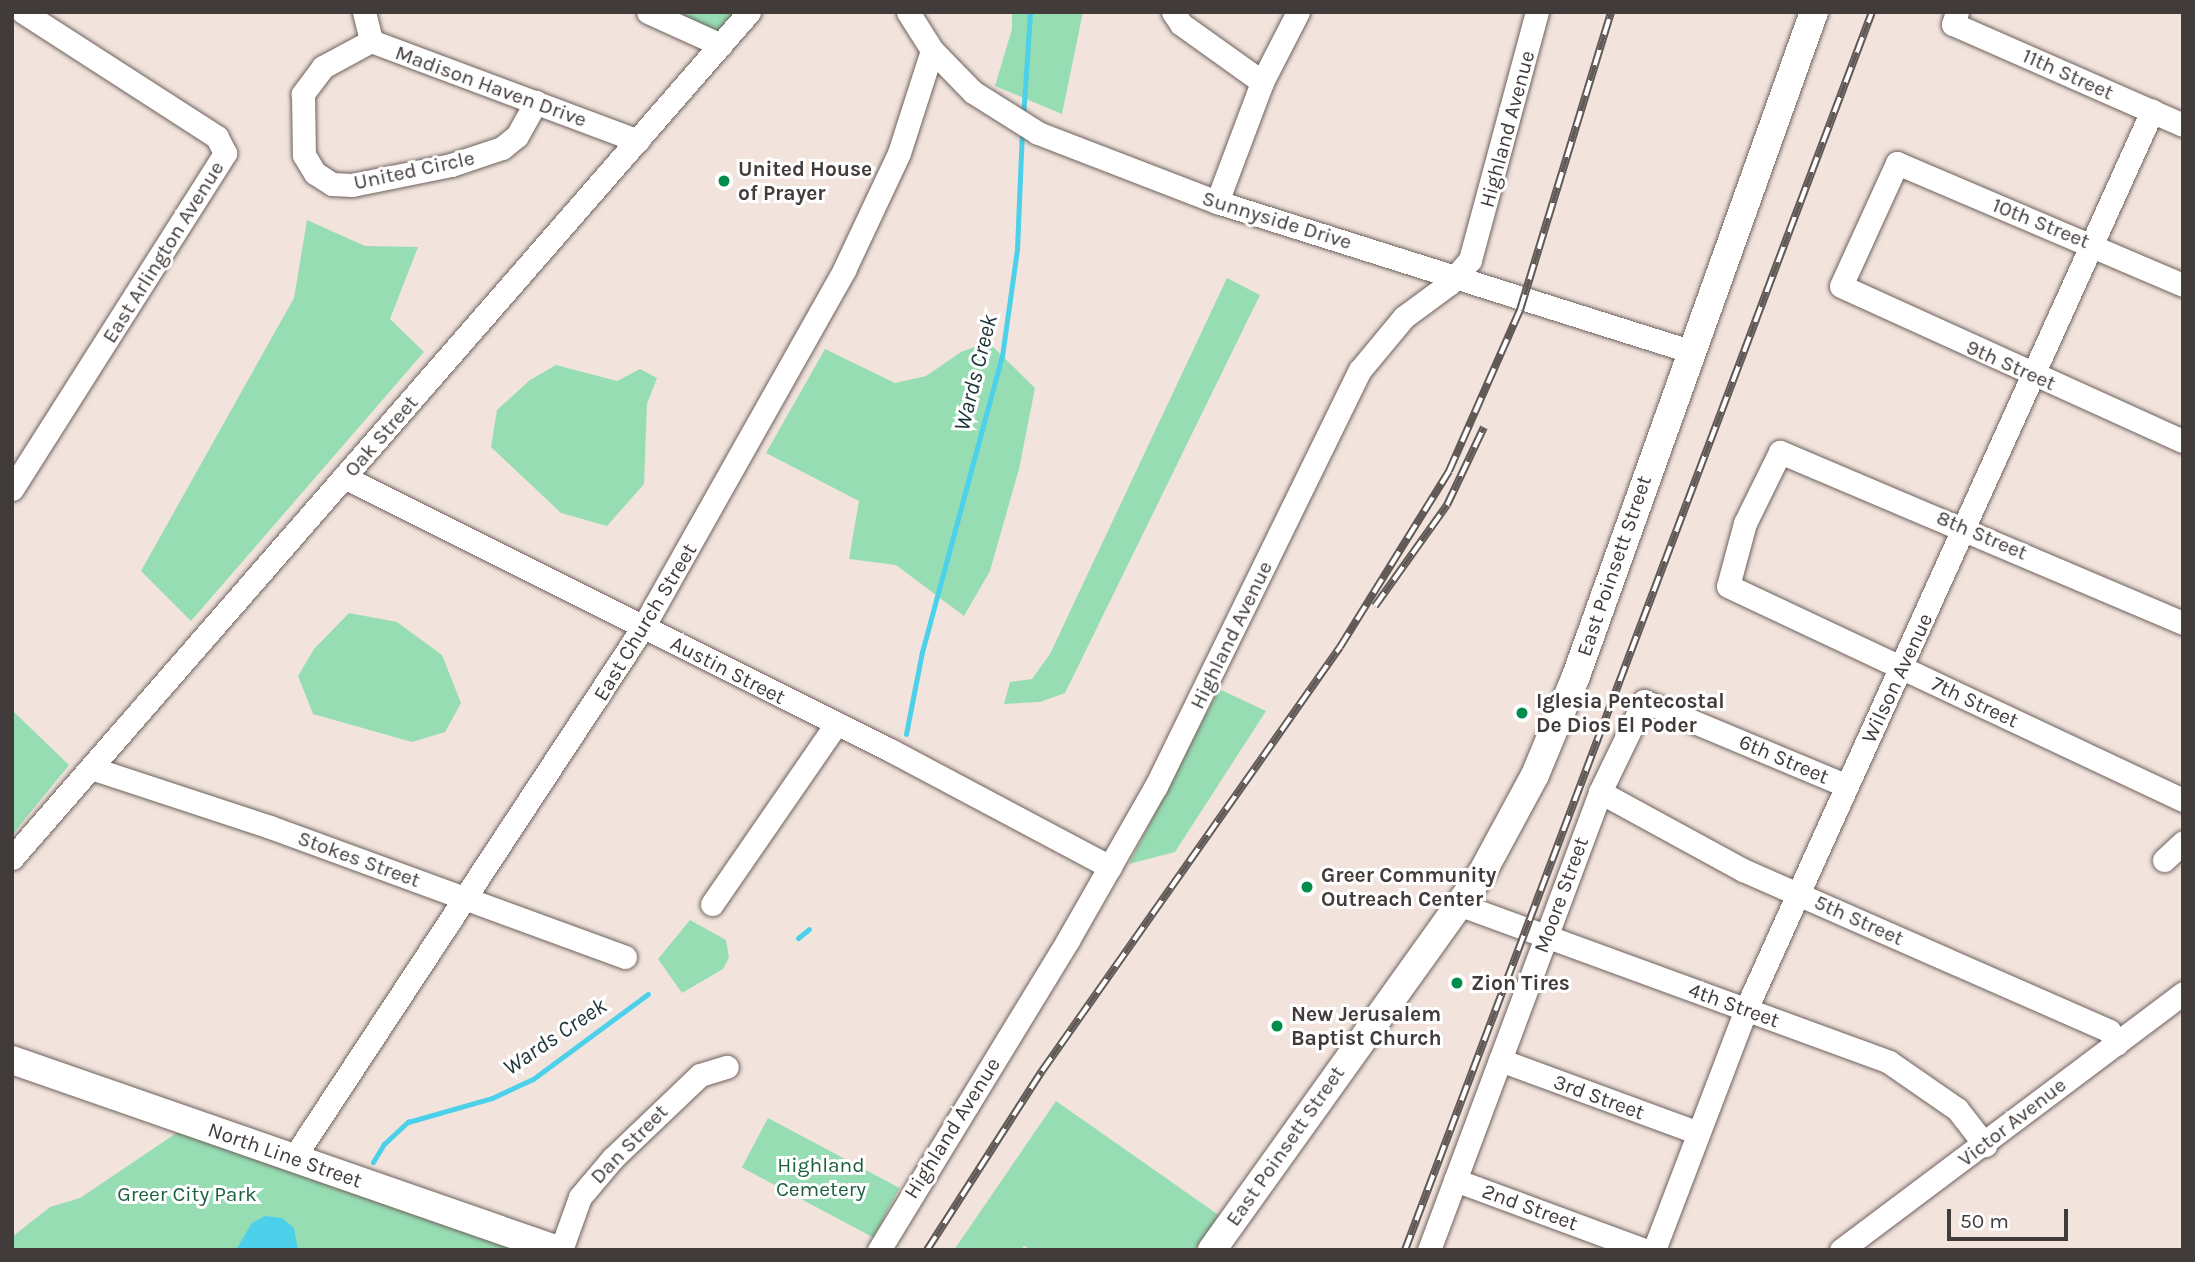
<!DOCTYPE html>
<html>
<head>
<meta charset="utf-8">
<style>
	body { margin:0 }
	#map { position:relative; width:2195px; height:1262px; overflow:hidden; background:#f2e4dd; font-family:Karla,sans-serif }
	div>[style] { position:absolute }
	.green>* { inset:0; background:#97ddb3; transform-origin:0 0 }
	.water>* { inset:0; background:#4dd0e9 }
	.stream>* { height:5px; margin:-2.5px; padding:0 2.5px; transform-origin:2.5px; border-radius:2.5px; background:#4dd0e9 }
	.roads { filter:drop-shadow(0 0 2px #6e615c) drop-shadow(0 0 2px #6e615c) }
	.minor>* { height:23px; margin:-11.5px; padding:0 11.5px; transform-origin:11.5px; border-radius:11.5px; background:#fff }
	.major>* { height:28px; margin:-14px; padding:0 14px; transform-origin:14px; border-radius:14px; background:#fff }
	.rail>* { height:8px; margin-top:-4px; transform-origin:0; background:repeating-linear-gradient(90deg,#fff 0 16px,#615a57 0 32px); box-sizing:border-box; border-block:2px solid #615a57 }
	.dots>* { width:19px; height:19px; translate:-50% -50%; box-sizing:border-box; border:4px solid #fff; border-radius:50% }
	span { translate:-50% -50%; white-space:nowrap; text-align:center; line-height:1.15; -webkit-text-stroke:6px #fff; paint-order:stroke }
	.street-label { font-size:21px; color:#413b39 }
	.poi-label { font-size:21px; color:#413b39; font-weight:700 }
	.left { translate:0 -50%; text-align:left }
	.park-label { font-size:21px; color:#1d6140 }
	.water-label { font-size:23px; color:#1d3438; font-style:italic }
	.frame { position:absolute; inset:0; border:14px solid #413b39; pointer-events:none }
	.scale { position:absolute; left:1947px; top:1209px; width:121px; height:32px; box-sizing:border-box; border:4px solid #413b39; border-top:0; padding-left:9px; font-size:21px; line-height:24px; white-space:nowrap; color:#413b39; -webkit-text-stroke:5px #fff; paint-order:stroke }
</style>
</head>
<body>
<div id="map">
	<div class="green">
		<i style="clip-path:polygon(670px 12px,741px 12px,719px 37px)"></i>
		<i style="clip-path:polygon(1012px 12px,1083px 12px,1062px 114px,995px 86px,1012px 29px)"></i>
		<i style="clip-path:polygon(307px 220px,365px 246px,418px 247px,390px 319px,424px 352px,191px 621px,141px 571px,294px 298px)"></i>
		<i style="clip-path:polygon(1227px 278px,1260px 295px,1065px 693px,1040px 702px,1004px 704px,1010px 682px,1032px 679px,1050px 654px)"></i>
		<i style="clip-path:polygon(988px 342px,1035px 388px,1019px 469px,990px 571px,964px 616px,896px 565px,849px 559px,859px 501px,766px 453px,825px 349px,895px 383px,926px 376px,961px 352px)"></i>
		<i style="clip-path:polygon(556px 365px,617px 381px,640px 369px,657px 378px,647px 404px,644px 484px,607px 526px,561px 513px,491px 447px,497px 410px,530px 380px)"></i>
		<i style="clip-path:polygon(349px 613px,397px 622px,442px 655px,461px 703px,445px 732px,412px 742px,313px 714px,298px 676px,314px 649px)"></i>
		<i style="clip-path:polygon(1219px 689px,1266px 711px,1175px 852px,1129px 864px)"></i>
		<i style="clip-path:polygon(14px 712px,69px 765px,12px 835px,12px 713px)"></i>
		<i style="clip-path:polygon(690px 920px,726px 940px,729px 958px,723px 969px,682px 993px,658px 959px)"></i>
		<i style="clip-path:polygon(1056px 1101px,1220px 1216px,1194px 1250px,1031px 1250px,1024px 1246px,1021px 1250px,954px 1250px)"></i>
		<i style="left:768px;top:1118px;width:149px;height:56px;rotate:28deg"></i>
		<i style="clip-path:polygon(178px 1132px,531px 1250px,12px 1250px,12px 1237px,50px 1207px,80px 1198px)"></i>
	</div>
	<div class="water">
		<i style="clip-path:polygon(265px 1216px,282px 1218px,294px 1228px,298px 1250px,236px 1250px,252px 1223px)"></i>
	</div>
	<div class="stream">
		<i style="left:1023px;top:118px;width:106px;rotate:-86.2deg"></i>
		<i style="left:906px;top:734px;width:84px;rotate:-79deg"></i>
		<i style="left:922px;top:652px;width:307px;rotate:-74.9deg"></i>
		<i style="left:1002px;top:356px;width:108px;rotate:-82deg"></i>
		<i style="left:1017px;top:249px;width:118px;rotate:-87.6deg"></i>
		<i style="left:798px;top:938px;width:14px;rotate:-39deg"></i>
		<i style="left:373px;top:1162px;width:21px;rotate:-59deg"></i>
		<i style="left:384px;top:1144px;width:33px;rotate:-43deg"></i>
		<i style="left:408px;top:1122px;width:87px;rotate:-15.9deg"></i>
		<i style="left:492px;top:1098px;width:45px;rotate:-24.9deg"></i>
		<i style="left:533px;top:1079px;width:143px;rotate:-36.5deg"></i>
	</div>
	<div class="roads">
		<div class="minor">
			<i style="left:364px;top:12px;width:30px;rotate:76deg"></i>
			<i style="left:371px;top:41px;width:285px;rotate:20.5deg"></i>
			<i style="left:648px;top:12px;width:80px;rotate:24.3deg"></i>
			<i style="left:908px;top:12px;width:45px;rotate:57.7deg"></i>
			<i style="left:932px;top:50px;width:59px;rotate:45.7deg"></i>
			<i style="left:973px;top:92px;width:77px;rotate:32.2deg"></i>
			<i style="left:1038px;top:133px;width:192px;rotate:21.1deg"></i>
			<i style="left:1217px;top:202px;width:497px;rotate:17.5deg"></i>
			<i style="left:1173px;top:12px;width:14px;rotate:56deg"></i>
			<i style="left:1181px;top:24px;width:100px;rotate:35.6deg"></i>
			<i style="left:1262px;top:82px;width:79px;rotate:-62.8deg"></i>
			<i style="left:1957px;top:12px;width:13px;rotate:108deg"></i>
			<i style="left:1953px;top:24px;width:251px;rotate:23.7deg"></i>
			<i style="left:371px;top:41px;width:55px;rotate:151.6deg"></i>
			<i style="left:323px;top:67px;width:34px;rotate:127deg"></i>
			<i style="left:303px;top:94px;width:61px;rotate:89.1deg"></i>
			<i style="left:304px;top:155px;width:21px;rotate:59deg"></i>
			<i style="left:315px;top:173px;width:20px;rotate:33deg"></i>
			<i style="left:332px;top:184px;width:20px;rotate:3deg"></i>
			<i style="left:352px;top:185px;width:101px;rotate:-11.4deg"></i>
			<i style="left:451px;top:165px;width:54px;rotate:-18.4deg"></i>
			<i style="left:502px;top:148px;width:19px;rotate:-39deg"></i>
			<i style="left:517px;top:136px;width:39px;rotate:-61deg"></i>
			<i style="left:1217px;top:202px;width:128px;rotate:-69.4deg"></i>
			<i style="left:2183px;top:285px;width:311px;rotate:-156.9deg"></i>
			<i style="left:1897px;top:163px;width:135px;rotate:114.5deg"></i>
			<i style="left:1841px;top:286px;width:375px;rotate:24.4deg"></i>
			<i style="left:344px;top:477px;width:613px;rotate:26.57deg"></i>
			<i style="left:892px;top:751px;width:247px;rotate:28deg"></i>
			<i style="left:12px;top:489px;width:398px;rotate:-57.6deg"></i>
			<i style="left:225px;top:153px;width:18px;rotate:-117deg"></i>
			<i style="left:217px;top:137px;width:231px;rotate:-147.2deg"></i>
			<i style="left:2183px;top:623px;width:438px;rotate:-157deg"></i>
			<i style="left:1780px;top:452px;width:79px;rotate:116.2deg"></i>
			<i style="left:1745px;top:523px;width:65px;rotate:105.1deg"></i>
			<i style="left:1728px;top:586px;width:503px;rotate:25.19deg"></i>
			<i style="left:91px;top:768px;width:188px;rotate:18.2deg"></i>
			<i style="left:270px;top:827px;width:378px;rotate:20.1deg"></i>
			<i style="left:1600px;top:792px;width:163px;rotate:28.6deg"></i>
			<i style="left:1743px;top:870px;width:400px;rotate:23.7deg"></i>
			<i style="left:2109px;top:1031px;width:15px;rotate:58deg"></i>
			<i style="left:12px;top:858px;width:1122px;rotate:-48.94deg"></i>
			<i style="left:2164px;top:860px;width:26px;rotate:-43deg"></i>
			<i style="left:712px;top:904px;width:219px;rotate:-55.4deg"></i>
			<i style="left:1458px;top:904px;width:459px;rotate:20.1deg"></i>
			<i style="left:1889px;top:1062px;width:83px;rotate:34.7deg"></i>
			<i style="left:1957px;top:1109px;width:46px;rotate:52.1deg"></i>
			<i style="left:1500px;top:1060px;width:211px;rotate:20.2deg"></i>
			<i style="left:293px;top:1159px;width:637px;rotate:-56.66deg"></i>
			<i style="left:643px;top:627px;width:410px;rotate:-60.6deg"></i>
			<i style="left:844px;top:270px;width:129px;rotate:-64.8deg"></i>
			<i style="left:899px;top:153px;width:108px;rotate:-72.2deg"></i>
			<i style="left:1455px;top:1180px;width:202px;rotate:20.3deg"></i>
			<i style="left:561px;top:1250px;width:56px;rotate:-70.3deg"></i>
			<i style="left:580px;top:1197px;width:51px;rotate:-49.8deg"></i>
			<i style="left:613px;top:1158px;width:120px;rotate:-43.7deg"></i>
			<i style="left:700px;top:1075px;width:28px;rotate:-17deg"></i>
			<i style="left:879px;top:1250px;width:363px;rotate:-58.6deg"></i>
			<i style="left:1068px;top:940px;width:177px;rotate:-60.3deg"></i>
			<i style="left:1156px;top:786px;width:463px;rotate:-63.9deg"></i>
			<i style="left:1360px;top:370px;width:69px;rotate:-50.3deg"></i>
			<i style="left:1404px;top:317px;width:56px;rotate:-36.3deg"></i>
			<i style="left:1449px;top:284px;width:32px;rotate:-49deg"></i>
			<i style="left:1470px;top:260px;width:257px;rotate:-74.9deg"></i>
			<i style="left:1429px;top:1250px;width:489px;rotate:-69.5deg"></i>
			<i style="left:1600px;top:792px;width:101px;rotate:-64.2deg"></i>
			<i style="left:1644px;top:701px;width:220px;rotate:22.7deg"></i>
			<i style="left:1654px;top:1250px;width:258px;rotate:-69.1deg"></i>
			<i style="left:1746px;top:1009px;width:986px;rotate:-65.67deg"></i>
			<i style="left:1841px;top:1250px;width:428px;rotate:-36.9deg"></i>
		</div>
		<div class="major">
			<i style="left:12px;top:1060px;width:578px;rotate:19.19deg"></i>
			<i style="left:1212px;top:1250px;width:464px;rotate:-54.4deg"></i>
			<i style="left:1482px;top:873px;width:111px;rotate:-61.6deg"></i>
			<i style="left:1535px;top:775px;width:107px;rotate:-67.5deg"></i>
			<i style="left:1576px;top:676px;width:705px;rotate:-70.28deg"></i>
		</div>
	</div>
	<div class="rail">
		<i style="left:1375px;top:606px;width:124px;rotate:-54.5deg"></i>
		<i style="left:1447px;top:505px;width:86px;rotate:-64.6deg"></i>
		<i style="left:927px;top:1250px;width:213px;rotate:-57.3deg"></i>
		<i style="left:1042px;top:1071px;width:518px;rotate:-54.9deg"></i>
		<i style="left:1340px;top:647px;width:207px;rotate:-58.2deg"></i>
		<i style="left:1449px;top:471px;width:176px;rotate:-66.2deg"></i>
		<i style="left:1520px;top:310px;width:312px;rotate:-73deg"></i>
		<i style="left:1405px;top:1250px;width:1323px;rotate:-69.33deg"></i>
	</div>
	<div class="dots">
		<i style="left:724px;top:181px;background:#008d4b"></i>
		<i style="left:1522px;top:713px;background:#008d4b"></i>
		<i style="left:1307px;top:887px;background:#008d4b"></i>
		<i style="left:1457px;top:983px;background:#008d4b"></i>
		<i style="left:1277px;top:1026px;background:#008d4b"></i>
	</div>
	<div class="street-label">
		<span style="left:2068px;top:74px;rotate:24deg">11th Street</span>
		<span style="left:491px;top:86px;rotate:20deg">Madison Haven Drive</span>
		<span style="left:1507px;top:129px;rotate:-75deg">Highland Avenue</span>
		<span style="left:414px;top:170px;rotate:-12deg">United Circle</span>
		<span style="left:1277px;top:220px;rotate:17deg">Sunnyside Drive</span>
		<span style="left:2041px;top:223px;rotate:22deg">10th Street</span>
		<span style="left:163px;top:252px;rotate:-58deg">East Arlington Avenue</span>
		<span style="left:2011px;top:365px;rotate:24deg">9th Street</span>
		<span style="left:381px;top:436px;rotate:-49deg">Oak Street</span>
		<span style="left:1982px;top:535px;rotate:23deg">8th Street</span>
		<span style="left:1614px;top:566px;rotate:-71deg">East Poinsett Street</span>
		<span style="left:645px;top:622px;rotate:-59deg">East Church Street</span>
		<span style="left:1231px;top:635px;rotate:-64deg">Highland Avenue</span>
		<span style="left:728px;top:670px;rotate:27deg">Austin Street</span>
		<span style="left:1897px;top:678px;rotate:-65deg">Wilson Avenue</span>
		<span style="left:1975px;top:702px;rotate:25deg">7th Street</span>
		<span style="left:1784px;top:759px;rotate:23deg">6th Street</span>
		<span style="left:359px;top:859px;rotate:20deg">Stokes Street</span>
		<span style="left:1561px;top:895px;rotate:-70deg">Moore Street</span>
		<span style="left:1859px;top:920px;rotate:24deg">5th Street</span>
		<span style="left:1734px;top:1005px;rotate:20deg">4th Street</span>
		<span style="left:1599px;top:1097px;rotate:20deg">3rd Street</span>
		<span style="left:2012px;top:1122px;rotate:-38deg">Victor Avenue</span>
		<span style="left:952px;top:1128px;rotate:-58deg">Highland Avenue</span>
		<span style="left:629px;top:1144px;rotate:-46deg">Dan Street</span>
		<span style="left:1285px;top:1146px;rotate:-55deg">East Poinsett Street</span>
		<span style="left:285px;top:1155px;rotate:19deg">North Line Street</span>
		<span style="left:1530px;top:1207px;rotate:20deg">2nd Street</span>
	</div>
	<div class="poi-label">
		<span class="left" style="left:738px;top:181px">United House<br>of Prayer</span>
		<span class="left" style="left:1536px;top:713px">Iglesia Pentecostal<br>De Dios El Poder</span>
		<span class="left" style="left:1321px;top:887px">Greer Community<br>Outreach Center</span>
		<span class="left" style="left:1471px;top:983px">Zion Tires</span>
		<span class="left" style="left:1291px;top:1026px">New Jerusalem<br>Baptist Church</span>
	</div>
	<div class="park-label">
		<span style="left:821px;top:1177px">Highland<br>Cemetery</span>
		<span style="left:187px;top:1194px">Greer City Park</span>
	</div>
	<div class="water-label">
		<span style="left:976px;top:373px;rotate:-76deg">Wards Creek</span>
		<span style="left:555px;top:1037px;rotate:-34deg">Wards Creek</span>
	</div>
	<div class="frame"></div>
	<div class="scale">50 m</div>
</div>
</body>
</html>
